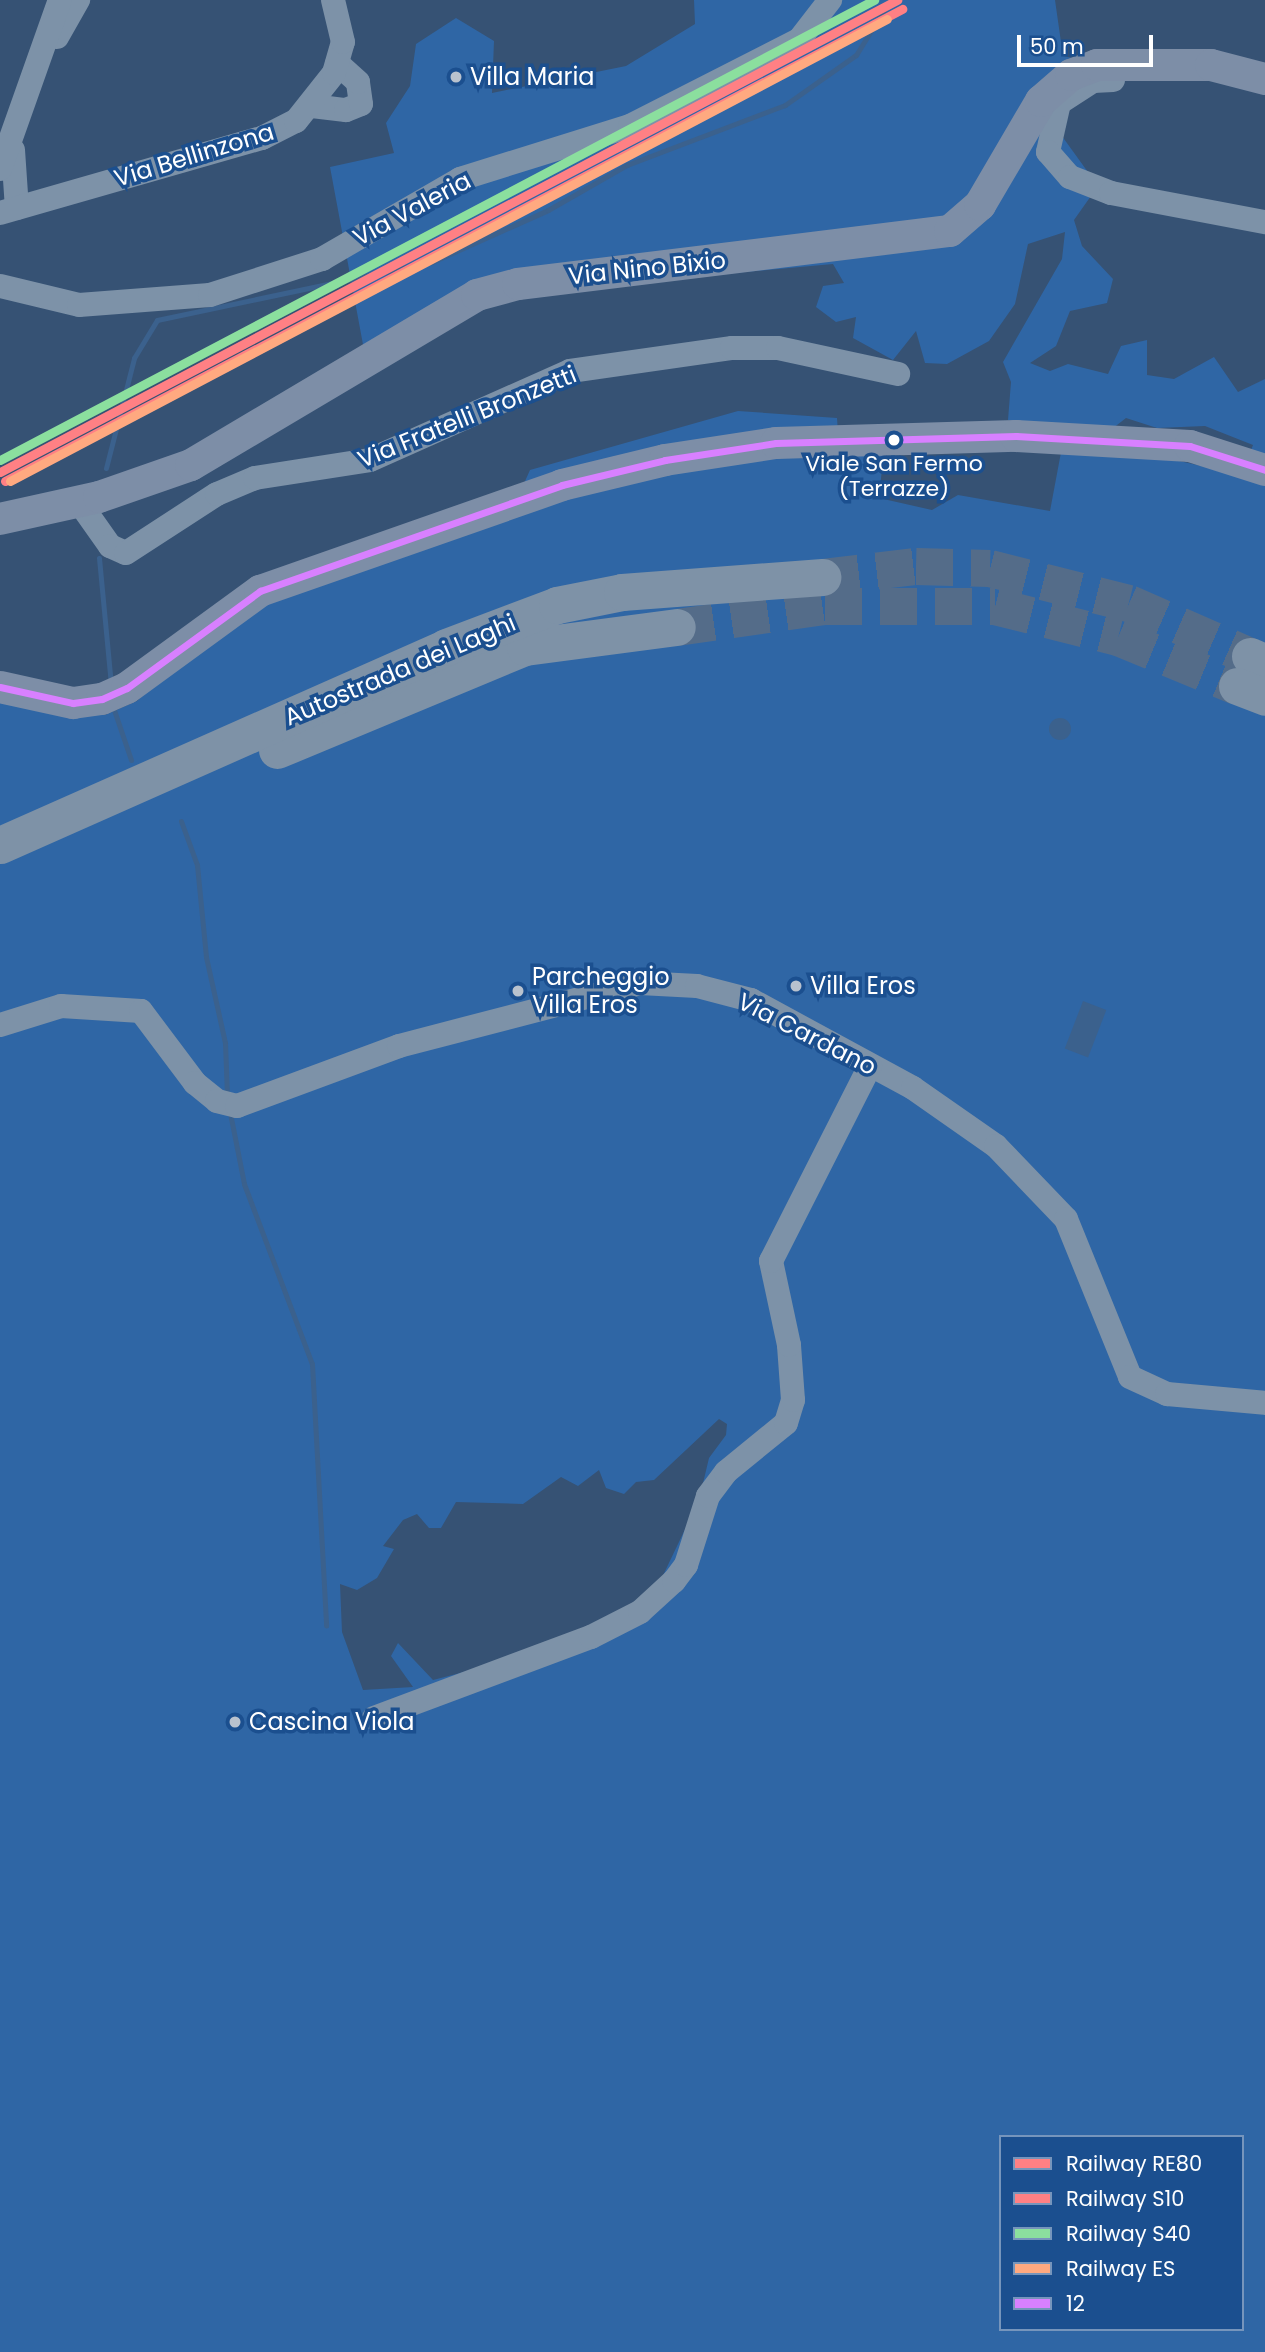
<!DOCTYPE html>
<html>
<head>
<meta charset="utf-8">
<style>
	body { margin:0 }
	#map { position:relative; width:1265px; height:2352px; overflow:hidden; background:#365274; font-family:Poppins,sans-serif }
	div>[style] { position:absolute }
	.green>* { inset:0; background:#2f66a5 }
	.water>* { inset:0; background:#3b618d; transform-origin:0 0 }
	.round { border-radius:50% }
	.stream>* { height:5px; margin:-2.5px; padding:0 2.5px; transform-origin:2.5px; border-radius:2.5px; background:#3b618d }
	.highway-tunnel>* { height:37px; margin-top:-18.5px; transform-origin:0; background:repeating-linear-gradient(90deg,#546c89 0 37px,transparent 0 55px) }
	.minor>* { height:24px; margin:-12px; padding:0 12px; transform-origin:12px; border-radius:12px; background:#7d92a8 }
	.major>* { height:32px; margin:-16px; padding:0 16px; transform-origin:16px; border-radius:16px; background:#7d8ea7 }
	.highway>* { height:37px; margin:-18.5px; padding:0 18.5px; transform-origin:18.5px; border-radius:18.5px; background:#7e92a7 }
	.bus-1>* { height:7px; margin:-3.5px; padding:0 3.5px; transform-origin:3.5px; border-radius:3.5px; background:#d880ff }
	.rail-1>* { height:9px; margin:-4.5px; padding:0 4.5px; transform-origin:4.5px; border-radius:4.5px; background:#ff8084 }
	.rail-2>* { height:9px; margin:-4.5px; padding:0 4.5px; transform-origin:4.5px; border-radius:4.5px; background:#ff8084 }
	.rail-3>* { height:9px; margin:-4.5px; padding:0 4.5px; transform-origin:4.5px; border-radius:4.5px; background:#8bdf9e }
	.rail-4>* { height:9px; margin:-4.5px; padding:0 4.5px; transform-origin:4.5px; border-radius:4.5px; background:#ffa980 }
	.dots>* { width:19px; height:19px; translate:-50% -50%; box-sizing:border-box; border:4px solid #1b4f8f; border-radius:50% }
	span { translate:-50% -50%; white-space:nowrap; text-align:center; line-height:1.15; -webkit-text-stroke:7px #1b4f8f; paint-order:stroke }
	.bus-label { font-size:22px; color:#fff }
	.poi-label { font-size:24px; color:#fff }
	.left { translate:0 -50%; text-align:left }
	.street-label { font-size:24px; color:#fff }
	.legend { position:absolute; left:999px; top:2135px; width:245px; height:196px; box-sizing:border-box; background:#1b4f8f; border:2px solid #7695bc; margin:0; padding:9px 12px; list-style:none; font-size:21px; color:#fff }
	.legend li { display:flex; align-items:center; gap:14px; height:35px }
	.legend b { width:35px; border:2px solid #7695bc }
	.scale { position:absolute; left:1017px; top:35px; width:136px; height:32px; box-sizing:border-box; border:4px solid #fff; border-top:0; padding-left:9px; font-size:21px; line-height:24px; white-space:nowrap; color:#fff; -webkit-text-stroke:5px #1b4f8f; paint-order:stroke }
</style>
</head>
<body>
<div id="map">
	<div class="green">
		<i style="clip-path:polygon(evenodd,694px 0,1055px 0,1063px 56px,1078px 59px,1059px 132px,1098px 186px,1074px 220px,1082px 246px,1113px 279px,1107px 303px,1070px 311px,1056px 346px,1030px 363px,1050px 371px,1068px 364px,1108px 374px,1121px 346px,1147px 340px,1147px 375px,1174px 379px,1214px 357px,1238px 392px,1265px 379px,1265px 2352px,0 2352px,0 697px,105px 715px,137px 701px,230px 616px,513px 508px,530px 470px,738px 411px,837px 418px,839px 447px,884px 449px,879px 498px,932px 510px,958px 495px,1050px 511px,1062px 447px,1122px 448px,1241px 475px,1253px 445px,1205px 426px,1157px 428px,1126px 418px,1108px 432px,1008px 420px,1011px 382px,1003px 362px,1062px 259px,1065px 232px,1028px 244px,1015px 304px,989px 341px,947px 364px,925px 363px,916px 331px,893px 360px,853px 338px,856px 317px,836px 322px,816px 307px,823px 286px,844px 283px,833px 264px,558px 289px,473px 308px,367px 366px,330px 167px,394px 153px,386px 123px,410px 86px,416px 44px,456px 18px,494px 41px,492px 93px,626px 66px,695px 24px,694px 0,719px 1419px,727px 1424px,726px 1435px,709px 1458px,699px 1500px,657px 1588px,631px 1614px,523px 1657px,433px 1680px,398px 1643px,391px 1656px,413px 1687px,363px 1690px,342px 1632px,340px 1584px,357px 1590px,377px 1578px,394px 1549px,383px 1546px,403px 1520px,417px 1514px,429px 1528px,441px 1528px,456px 1502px,523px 1504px,561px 1477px,578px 1486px,599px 1470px,606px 1488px,624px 1494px,636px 1482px,654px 1480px,719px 1419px,694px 0,1001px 2137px,1242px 2137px,1242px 2329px,1001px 2329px,1001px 2137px)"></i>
	</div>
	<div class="water">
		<i class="round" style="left:1049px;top:718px;width:22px;height:22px"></i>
		<i style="left:1083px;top:1001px;width:25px;height:51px;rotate:21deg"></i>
	</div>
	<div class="stream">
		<i style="left:106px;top:468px;width:114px;rotate:-75.7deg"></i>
		<i style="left:134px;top:358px;width:44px;rotate:-58.8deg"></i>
		<i style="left:157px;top:320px;width:281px;rotate:-11.9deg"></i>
		<i style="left:432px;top:262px;width:127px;rotate:-24.1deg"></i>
		<i style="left:548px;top:210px;width:91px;rotate:-29.7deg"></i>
		<i style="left:627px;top:165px;width:169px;rotate:-20.8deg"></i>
		<i style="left:785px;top:105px;width:87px;rotate:-35.2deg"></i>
		<i style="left:856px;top:55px;width:65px;rotate:-58.3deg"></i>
		<i style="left:99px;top:558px;width:127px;rotate:84.6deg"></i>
		<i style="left:113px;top:707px;width:56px;rotate:71.2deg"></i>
		<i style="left:181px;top:821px;width:47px;rotate:70deg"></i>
		<i style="left:197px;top:865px;width:92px;rotate:84.4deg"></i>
		<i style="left:206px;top:957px;width:88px;rotate:77.5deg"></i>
		<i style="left:225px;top:1043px;width:53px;rotate:87.8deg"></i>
		<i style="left:230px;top:1113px;width:72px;rotate:78.8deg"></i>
		<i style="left:244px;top:1184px;width:192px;rotate:69.3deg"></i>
		<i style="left:312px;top:1364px;width:262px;rotate:86.9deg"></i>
	</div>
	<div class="highway-tunnel">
		<i style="left:822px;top:577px;width:95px;rotate:-6.7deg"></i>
		<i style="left:916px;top:566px;width:74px;rotate:1.5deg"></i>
		<i style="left:990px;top:568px;width:143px;rotate:14.1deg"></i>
		<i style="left:1129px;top:603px;width:132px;rotate:23.7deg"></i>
		<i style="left:677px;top:627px;width:149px;rotate:-8.1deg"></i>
		<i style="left:825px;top:606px;width:170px"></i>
		<i style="left:995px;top:606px;width:127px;rotate:14.1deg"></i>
		<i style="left:1118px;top:637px;width:129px;rotate:22.4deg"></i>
	</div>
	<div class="minor">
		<i style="left:57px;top:37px;width:43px;rotate:-60.4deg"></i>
		<i style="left:1113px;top:80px;width:20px;rotate:177deg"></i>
		<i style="left:1093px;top:81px;width:40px;rotate:147.1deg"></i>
		<i style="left:1059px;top:103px;width:50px;rotate:102.7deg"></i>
		<i style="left:1048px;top:152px;width:33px;rotate:49deg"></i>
		<i style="left:1070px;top:177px;width:44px;rotate:21.3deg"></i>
		<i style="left:1111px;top:193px;width:157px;rotate:10.7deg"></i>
		<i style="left:312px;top:106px;width:34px;rotate:7deg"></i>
		<i style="left:346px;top:110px;width:16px;rotate:-22deg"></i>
		<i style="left:361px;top:104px;width:22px;rotate:-98deg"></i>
		<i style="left:358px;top:82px;width:28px;rotate:-138deg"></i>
		<i style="left:13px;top:150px;width:58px;rotate:86.1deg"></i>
		<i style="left:0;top:169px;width:179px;rotate:-70.5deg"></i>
		<i style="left:0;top:213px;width:273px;rotate:-16deg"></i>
		<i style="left:262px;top:138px;width:38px;rotate:-27deg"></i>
		<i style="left:296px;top:121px;width:61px;rotate:-51.6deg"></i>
		<i style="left:334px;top:73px;width:32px;rotate:-74deg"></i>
		<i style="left:343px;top:42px;width:43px;rotate:-103.4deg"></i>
		<i style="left:0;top:286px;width:81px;rotate:13.5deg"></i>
		<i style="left:79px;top:305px;width:131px;rotate:-4.4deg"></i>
		<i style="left:210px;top:295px;width:118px;rotate:-17.8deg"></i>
		<i style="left:322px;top:259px;width:160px;rotate:-30.1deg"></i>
		<i style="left:460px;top:179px;width:178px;rotate:-17.3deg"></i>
		<i style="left:630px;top:126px;width:190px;rotate:-27deg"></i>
		<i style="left:799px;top:40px;width:51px;rotate:-52.2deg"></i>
		<i style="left:79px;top:502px;width:54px;rotate:54.8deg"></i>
		<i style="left:110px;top:546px;width:17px;rotate:24deg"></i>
		<i style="left:126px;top:553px;width:108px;rotate:-33deg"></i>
		<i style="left:217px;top:494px;width:41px;rotate:-22.8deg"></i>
		<i style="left:255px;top:478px;width:116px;rotate:-8.9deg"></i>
		<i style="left:370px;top:460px;width:219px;rotate:-24deg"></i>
		<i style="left:570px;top:371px;width:164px;rotate:-8.1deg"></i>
		<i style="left:732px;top:348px;width:46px"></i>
		<i style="left:778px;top:348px;width:123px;rotate:12.2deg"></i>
		<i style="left:0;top:1025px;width:64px;rotate:-17.3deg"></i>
		<i style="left:61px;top:1006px;width:80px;rotate:3.6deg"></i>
		<i style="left:141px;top:1011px;width:90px;rotate:53.1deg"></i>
		<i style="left:195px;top:1083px;width:28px;rotate:39deg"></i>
		<i style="left:217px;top:1101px;width:21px;rotate:14deg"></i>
		<i style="left:237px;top:1106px;width:173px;rotate:-20.3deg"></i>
		<i style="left:399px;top:1046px;width:249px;rotate:-14.6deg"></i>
		<i style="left:640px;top:983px;width:57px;rotate:3deg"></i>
		<i style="left:697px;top:986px;width:56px;rotate:14.5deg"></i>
		<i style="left:751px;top:1000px;width:184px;rotate:28.5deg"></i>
		<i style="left:913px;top:1088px;width:101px;rotate:34.9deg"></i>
		<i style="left:996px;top:1146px;width:101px;rotate:46.2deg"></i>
		<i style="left:1066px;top:1219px;width:170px;rotate:67.9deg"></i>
		<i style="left:1130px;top:1377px;width:41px;rotate:24.7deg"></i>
		<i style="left:1167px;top:1394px;width:98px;rotate:5.2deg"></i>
		<i style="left:374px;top:1718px;width:232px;rotate:-20.5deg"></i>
		<i style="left:591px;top:1637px;width:55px;rotate:-27deg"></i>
		<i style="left:640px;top:1612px;width:46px;rotate:-42.4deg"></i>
		<i style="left:674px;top:1581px;width:20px;rotate:-53deg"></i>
		<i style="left:686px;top:1565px;width:72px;rotate:-72.3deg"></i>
		<i style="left:708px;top:1496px;width:30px;rotate:-53deg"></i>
		<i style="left:726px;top:1472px;width:77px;rotate:-39.2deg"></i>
		<i style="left:786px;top:1423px;width:24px;rotate:-73deg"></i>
		<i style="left:793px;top:1400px;width:55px;rotate:-94.2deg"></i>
		<i style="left:789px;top:1345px;width:86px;rotate:-102.1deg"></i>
		<i style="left:771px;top:1261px;width:219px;rotate:-63.1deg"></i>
	</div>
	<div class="major">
		<i style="left:0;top:519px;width:101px;rotate:-12.5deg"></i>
		<i style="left:99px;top:497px;width:97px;rotate:-19.2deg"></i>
		<i style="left:191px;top:465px;width:333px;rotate:-30.7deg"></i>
		<i style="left:477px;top:295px;width:42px;rotate:-15deg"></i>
		<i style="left:518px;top:284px;width:435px;rotate:-7deg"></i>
		<i style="left:950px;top:231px;width:40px;rotate:-41deg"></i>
		<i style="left:980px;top:205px;width:121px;rotate:-59.6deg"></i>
		<i style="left:1041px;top:101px;width:40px;rotate:-41deg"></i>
		<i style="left:1071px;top:75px;width:28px;rotate:-21deg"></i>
		<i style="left:1097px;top:65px;width:114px"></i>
		<i style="left:1211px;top:65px;width:56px;rotate:14.5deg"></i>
		<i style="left:0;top:687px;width:75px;rotate:12.4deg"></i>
		<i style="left:73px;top:703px;width:29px;rotate:-8deg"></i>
		<i style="left:102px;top:699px;width:27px;rotate:-24deg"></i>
		<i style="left:127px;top:688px;width:165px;rotate:-36.1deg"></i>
		<i style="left:260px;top:591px;width:320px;rotate:-19.3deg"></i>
		<i style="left:562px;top:485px;width:106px;rotate:-13.6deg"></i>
		<i style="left:665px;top:460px;width:112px;rotate:-8.7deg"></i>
		<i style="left:776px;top:443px;width:240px;rotate:-1.7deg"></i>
		<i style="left:1016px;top:436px;width:174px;rotate:3.3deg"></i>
		<i style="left:1190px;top:446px;width:79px;rotate:17.7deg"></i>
	</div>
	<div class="highway">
		<i style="left:1250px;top:656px;width:16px;rotate:22deg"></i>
		<i style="left:1237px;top:686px;width:30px;rotate:21deg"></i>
		<i style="left:277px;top:750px;width:269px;rotate:-22.6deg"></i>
		<i style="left:525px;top:647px;width:153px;rotate:-7.5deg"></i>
		<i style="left:0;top:845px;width:488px;rotate:-23.9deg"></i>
		<i style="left:446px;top:647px;width:119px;rotate:-20.7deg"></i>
		<i style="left:557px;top:605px;width:66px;rotate:-11.3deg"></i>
		<i style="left:622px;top:592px;width:201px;rotate:-4.3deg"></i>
	</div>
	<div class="bus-1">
		<i style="left:0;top:687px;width:75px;rotate:12.4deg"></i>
		<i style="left:73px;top:703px;width:29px;rotate:-8deg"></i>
		<i style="left:102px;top:699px;width:27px;rotate:-24deg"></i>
		<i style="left:127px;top:688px;width:165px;rotate:-36.1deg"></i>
		<i style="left:260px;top:591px;width:320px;rotate:-19.3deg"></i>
		<i style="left:562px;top:485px;width:106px;rotate:-13.6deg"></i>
		<i style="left:665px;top:460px;width:112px;rotate:-8.7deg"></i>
		<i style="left:776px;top:443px;width:240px;rotate:-1.7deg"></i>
		<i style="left:1016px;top:436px;width:174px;rotate:3.3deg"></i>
		<i style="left:1190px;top:446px;width:79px;rotate:17.7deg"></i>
	</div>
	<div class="rail-1">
		<i style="left:0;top:472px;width:1014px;rotate:-27.75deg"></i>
	</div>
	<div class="rail-2">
		<i style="left:5px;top:481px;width:1014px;rotate:-27.75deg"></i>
	</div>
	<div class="rail-3">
		<i style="left:0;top:460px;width:988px;rotate:-27.76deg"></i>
	</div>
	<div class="rail-4">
		<i style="left:10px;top:481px;width:991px;rotate:-27.78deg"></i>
	</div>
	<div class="dots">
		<i style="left:456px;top:77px;background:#b9c2ce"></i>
		<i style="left:894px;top:440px;background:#fff"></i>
		<i style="left:796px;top:986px;background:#b9c2ce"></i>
		<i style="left:518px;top:991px;background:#b9c2ce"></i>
		<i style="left:235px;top:1722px;background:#b9c2ce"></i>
	</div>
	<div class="bus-label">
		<span style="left:894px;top:476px">Viale San Fermo<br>(Terrazze)</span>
	</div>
	<div class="poi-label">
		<span class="left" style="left:470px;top:77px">Villa Maria</span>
		<span class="left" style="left:532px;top:991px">Parcheggio<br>Villa Eros</span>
		<span class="left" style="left:810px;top:986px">Villa Eros</span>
		<span class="left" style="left:249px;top:1722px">Cascina Viola</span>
	</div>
	<div class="street-label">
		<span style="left:194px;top:155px;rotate:-17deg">Via Bellinzona</span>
		<span style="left:412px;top:209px;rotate:-28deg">Via Valeria</span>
		<span style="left:647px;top:268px;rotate:-6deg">Via Nino Bixio</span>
		<span style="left:467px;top:417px;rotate:-22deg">Via Fratelli Bronzetti</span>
		<span style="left:400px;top:670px;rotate:-23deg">Autostrada dei Laghi</span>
		<span style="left:807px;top:1034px;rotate:27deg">Via Cardano</span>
	</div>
	<ul class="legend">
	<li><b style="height:9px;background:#ff8084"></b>Railway RE80</li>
	<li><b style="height:9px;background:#ff8084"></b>Railway S10</li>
	<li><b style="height:9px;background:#8bdf9e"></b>Railway S40</li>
	<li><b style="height:9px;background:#ffa980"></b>Railway ES</li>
	<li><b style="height:9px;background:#d880ff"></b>12</li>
	</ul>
	<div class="scale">50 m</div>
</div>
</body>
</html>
